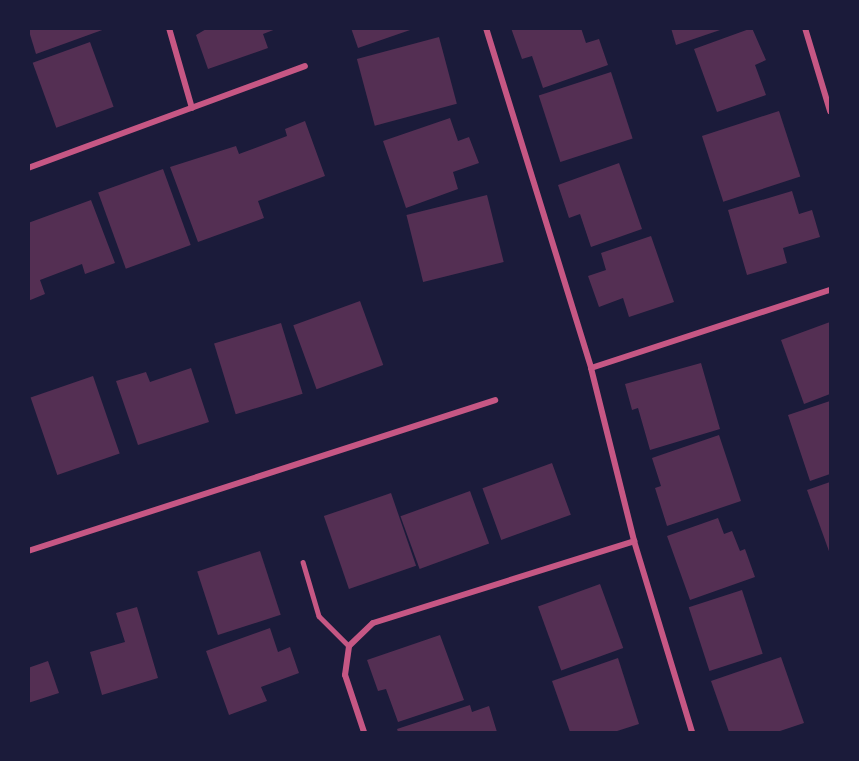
<!DOCTYPE html>
<html>
<head>
<meta charset="utf-8">
<style>
	body { margin:0 }
	#map { position:relative; width:859px; height:761px; overflow:hidden; background:#1b1b3a; font-family:"Roboto Serif",serif }
	div>[style] { position:absolute }
	.building>* { inset:0; background:#542f53; transform-origin:0 0 }
	.service>* { height:4.5px; margin:-2.25px; padding:0 2.25px; transform-origin:2.25px; border-radius:2.25px; background:#c65784 }
	.minor>* { height:6px; margin:-3px; padding:0 3px; transform-origin:3px; border-radius:3px; background:#c65784 }
	span { translate:-50% -50%; white-space:nowrap; text-align:center; line-height:1.15; -webkit-text-stroke:4.5px #1b1b3a; paint-order:stroke }
	.frame { position:absolute; inset:0; border:30px solid #1b1b3a; pointer-events:none }
</style>
</head>
<body>
<div id="map">
	<div class="building">
		<i style="clip-path:polygon(28px 28px,105px 28px,105px 29px,36px 54px)"></i>
		<i style="clip-path:polygon(208px 28px,276px 28px,276px 29px,263px 34px,268px 48px,208px 69px,196px 35px)"></i>
		<i style="clip-path:polygon(351px 28px,413px 28px,413px 29px,358px 48px)"></i>
		<i style="clip-path:polygon(511px 28px,581px 28px,586px 43px,599px 39px,608px 65px,543px 88px,532px 56px,522px 59px)"></i>
		<i style="clip-path:polygon(671px 28px,723px 28px,723px 29px,676px 45px)"></i>
		<i style="clip-path:polygon(752px 28px,766px 60px,755px 65px,766px 95px,717px 112px,694px 49px)"></i>
		<i style="left:439px;top:37px;width:69px;height:85px;rotate:75deg"></i>
		<i style="left:90px;top:42px;width:69px;height:61px;rotate:70deg"></i>
		<i style="left:611px;top:72px;width:70px;height:76px;rotate:72deg"></i>
		<i style="left:779px;top:111px;width:69px;height:81px;rotate:72deg"></i>
		<i style="clip-path:polygon(450px 118px,458px 141px,469px 137px,479px 163px,453px 172px,458px 189px,406px 208px,383px 141px)"></i>
		<i style="clip-path:polygon(305px 121px,325px 176px,258px 201px,264px 218px,198px 242px,170px 167px,236px 146px,239px 154px,287px 136px,285px 129px)"></i>
		<i style="clip-path:polygon(619px 163px,642px 229px,591px 247px,580px 214px,569px 218px,558px 185px)"></i>
		<i style="left:163px;top:169px;width:81px;height:69px;rotate:70deg"></i>
		<i style="clip-path:polygon(792px 191px,799px 214px,812px 210px,820px 237px,783px 248px,787px 263px,747px 275px,728px 210px)"></i>
		<i style="left:487px;top:195px;width:69px;height:83px;rotate:76deg"></i>
		<i style="clip-path:polygon(91px 200px,115px 263px,85px 274px,82px 264px,40px 280px,45px 294px,28px 301px,28px 223px)"></i>
		<i style="clip-path:polygon(651px 236px,674px 302px,629px 317px,623px 298px,599px 307px,588px 276px,606px 270px,601px 253px)"></i>
		<i style="left:360px;top:301px;width:68px;height:71px;rotate:70deg"></i>
		<i style="clip-path:polygon(830px 322px,830px 394px,804px 404px,781px 340px)"></i>
		<i style="left:281px;top:323px;width:74px;height:70px;rotate:73deg"></i>
		<i style="clip-path:polygon(701px 363px,720px 429px,650px 450px,638px 408px,632px 410px,625px 384px)"></i>
		<i style="clip-path:polygon(191px 368px,209px 422px,138px 445px,116px 381px,146px 372px,150px 382px)"></i>
		<i style="left:93px;top:376px;width:82px;height:66px;rotate:71deg"></i>
		<i style="clip-path:polygon(830px 401px,830px 474px,810px 481px,788px 415px)"></i>
		<i style="clip-path:polygon(719px 435px,741px 501px,667px 526px,655px 488px,661px 486px,652px 458px)"></i>
		<i style="left:552px;top:463px;width:55px;height:74px;rotate:70deg"></i>
		<i style="clip-path:polygon(830px 482px,830px 554px,807px 490px)"></i>
		<i style="left:470px;top:491px;width:56px;height:74px;rotate:70deg"></i>
		<i style="left:391px;top:493px;width:77px;height:71px;rotate:71deg"></i>
		<i style="clip-path:polygon(718px 518px,724px 534px,732px 531px,740px 551px,745px 549px,755px 577px,690px 600px,667px 536px)"></i>
		<i style="left:260px;top:551px;width:67px;height:66px;rotate:72deg"></i>
		<i style="left:600px;top:584px;width:68px;height:66px;rotate:70deg"></i>
		<i style="left:742px;top:590px;width:67px;height:56px;rotate:72deg"></i>
		<i style="clip-path:polygon(137px 607px,158px 678px,102px 695px,90px 652px,125px 642px,116px 613px)"></i>
		<i style="clip-path:polygon(270px 628px,278px 652px,290px 647px,299px 673px,261px 687px,267px 701px,229px 715px,206px 651px)"></i>
		<i style="clip-path:polygon(440px 635px,464px 700px,398px 722px,386px 689px,378px 691px,367px 660px)"></i>
		<i style="clip-path:polygon(781px 657px,804px 723px,777px 732px,729px 732px,711px 681px)"></i>
		<i style="clip-path:polygon(618px 658px,639px 724px,614px 732px,570px 732px,552px 681px)"></i>
		<i style="clip-path:polygon(48px 661px,59px 693px,28px 703px,28px 668px)"></i>
		<i style="clip-path:polygon(470px 705px,472px 712px,489px 706px,497px 732px,398px 732px,397px 729px)"></i>
	</div>
	<div class="service">
		<i style="left:303px;top:562px;width:56px;rotate:73.5deg"></i>
		<i style="left:319px;top:616px;width:42px;rotate:45deg"></i>
	</div>
	<div class="minor">
		<i style="left:169px;top:28px;width:83px;rotate:74deg"></i>
		<i style="left:486px;top:28px;width:356px;rotate:72.8deg"></i>
		<i style="left:591px;top:368px;width:178px;rotate:76deg"></i>
		<i style="left:634px;top:541px;width:200px;rotate:73.1deg"></i>
		<i style="left:805px;top:28px;width:87px;rotate:73.2deg"></i>
		<i style="left:28px;top:168px;width:295px;rotate:-20.2deg"></i>
		<i style="left:591px;top:368px;width:251px;rotate:-18.1deg"></i>
		<i style="left:28px;top:551px;width:491px;rotate:-17.9deg"></i>
		<i style="left:364px;top:732px;width:60px;rotate:-108.4deg"></i>
		<i style="left:345px;top:675px;width:29px;rotate:-82deg"></i>
		<i style="left:349px;top:646px;width:33px;rotate:-44deg"></i>
		<i style="left:373px;top:623px;width:274px;rotate:-17.4deg"></i>
	</div>
	<div class="frame"></div>
</div>
</body>
</html>
